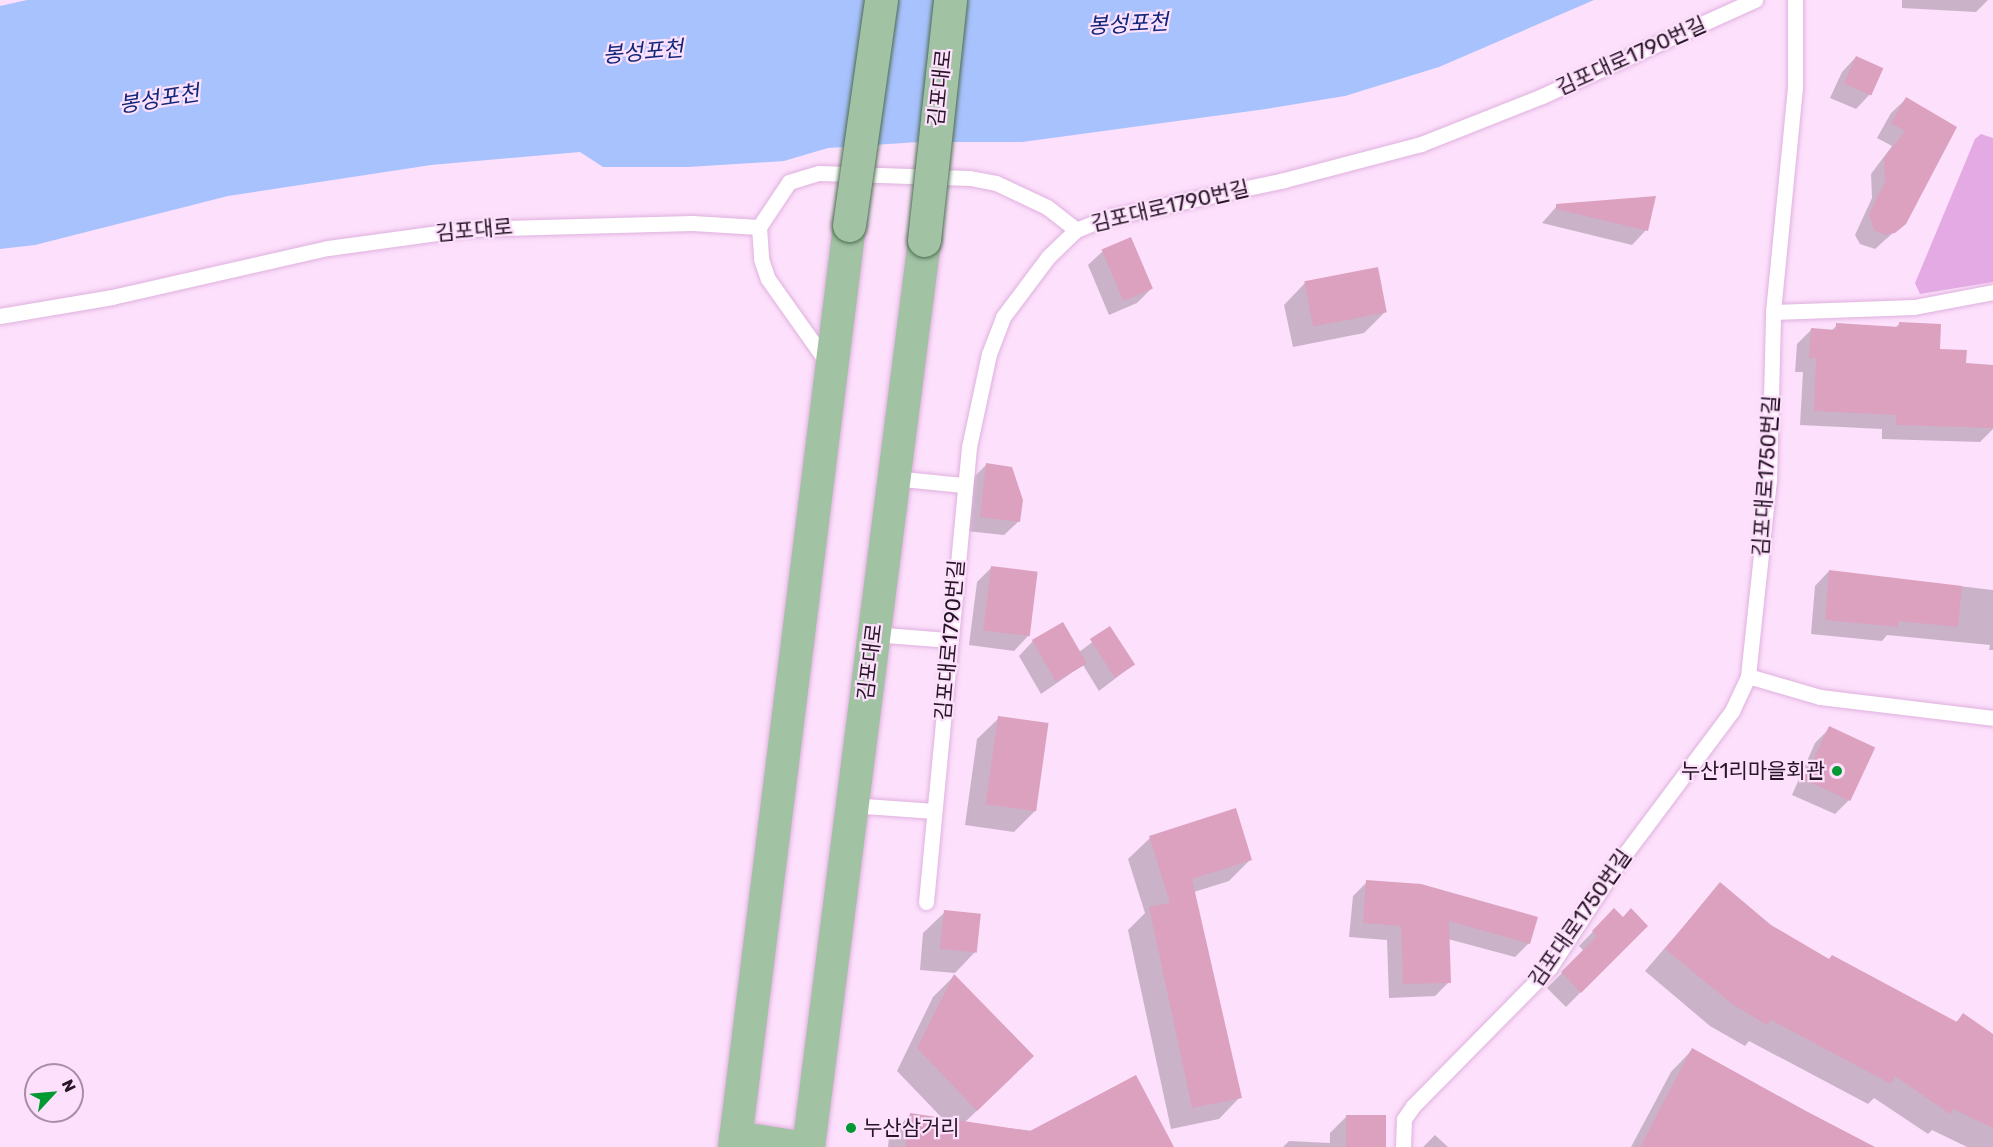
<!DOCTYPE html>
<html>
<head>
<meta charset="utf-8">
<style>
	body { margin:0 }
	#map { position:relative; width:1993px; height:1147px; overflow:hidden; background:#fde0fc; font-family:Rubik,"Noto Sans KR",sans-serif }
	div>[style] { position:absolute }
	.green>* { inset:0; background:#e3aae3 }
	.water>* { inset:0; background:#a8c2fe }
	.shadow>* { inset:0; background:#0003 }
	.building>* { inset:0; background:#dba1bf; transform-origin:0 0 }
	.roads { filter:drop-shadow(0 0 2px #dfb1de) drop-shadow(0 0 2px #dfb1de) }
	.service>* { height:15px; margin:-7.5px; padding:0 7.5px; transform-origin:7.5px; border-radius:7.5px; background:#fff }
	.primary>* { height:33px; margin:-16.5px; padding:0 16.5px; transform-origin:16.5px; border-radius:16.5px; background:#a2c2a4 }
	.bridges { filter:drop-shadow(0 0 2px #4e6b51) drop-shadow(0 0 2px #4e6b51) }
	.primary-bridge>* { height:33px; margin:-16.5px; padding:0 16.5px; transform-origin:16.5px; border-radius:16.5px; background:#a2c2a4 }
	.dots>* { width:16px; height:16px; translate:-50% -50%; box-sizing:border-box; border:3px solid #fde0fc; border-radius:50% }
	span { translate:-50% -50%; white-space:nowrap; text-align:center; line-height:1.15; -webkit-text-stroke:4.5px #fde0fc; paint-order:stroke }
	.street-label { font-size:21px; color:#251525 }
	.poi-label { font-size:21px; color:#251525 }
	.right { translate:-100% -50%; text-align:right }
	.left { translate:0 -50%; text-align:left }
	.water-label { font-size:22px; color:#11277a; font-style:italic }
	.north { position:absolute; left:24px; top:1063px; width:60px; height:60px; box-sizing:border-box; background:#fde0fc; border:2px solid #a78fa6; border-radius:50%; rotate:64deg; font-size:16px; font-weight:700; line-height:24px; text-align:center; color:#251525 }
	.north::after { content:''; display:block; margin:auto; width:21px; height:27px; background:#009932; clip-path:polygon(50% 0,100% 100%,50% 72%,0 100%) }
</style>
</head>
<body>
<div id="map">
	<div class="green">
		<i style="clip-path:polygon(1981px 134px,1993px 138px,1993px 282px,1920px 294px,1915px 283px,1918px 276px,1975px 139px)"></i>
	</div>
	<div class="water">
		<i style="clip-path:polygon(27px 0,1594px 0,1439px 67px,1345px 96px,1266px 109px,1022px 142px,919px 142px,828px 148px,784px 161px,688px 167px,603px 167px,580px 152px,431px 165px,228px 196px,35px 245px,0 249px,0 6px)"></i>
	</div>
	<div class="shadow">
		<i style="clip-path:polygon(1902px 0,1988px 0,1976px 12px,1902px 8px)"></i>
		<i style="clip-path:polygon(1856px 57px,1870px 94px,1856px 109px,1830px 98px,1842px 72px)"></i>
		<i style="clip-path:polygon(1906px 99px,1904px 223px,1875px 249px,1860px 244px,1855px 235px,1872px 198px,1871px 174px,1892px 146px,1877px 138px,1891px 113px)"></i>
		<i style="clip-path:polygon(1557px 206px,1646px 230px,1632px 245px,1542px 223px)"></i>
		<i style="clip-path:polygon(1103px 251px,1151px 289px,1137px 303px,1109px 315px,1088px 265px)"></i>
		<i style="clip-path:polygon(1305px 283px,1386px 311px,1364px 333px,1293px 347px,1284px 305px)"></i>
		<i style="clip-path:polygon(1899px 324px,1965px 365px,1993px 366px,1993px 429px,1980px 442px,1882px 439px,1882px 429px,1800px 425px,1803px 372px,1795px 372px,1797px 344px,1811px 330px,1831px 331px,1837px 325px,1895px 328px)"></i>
		<i style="clip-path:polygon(986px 465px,1019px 521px,1004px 535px,966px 531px,972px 479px)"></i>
		<i style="clip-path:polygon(992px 567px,1028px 636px,1014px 651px,969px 645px,977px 582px)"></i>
		<i style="clip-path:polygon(1829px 571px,1993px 590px,1993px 650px,1989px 650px,1990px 645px,1887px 635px,1882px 641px,1811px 634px,1815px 586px)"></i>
		<i style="clip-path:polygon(1110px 629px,1133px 665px,1099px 691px,1083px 665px,1041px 694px,1019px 656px,1033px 641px,1079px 652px)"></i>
		<i style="clip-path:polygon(999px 718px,1036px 810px,1014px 832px,965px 825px,977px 739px)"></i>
		<i style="clip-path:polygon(1830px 728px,1849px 800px,1835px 814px,1792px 795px,1815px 743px)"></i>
		<i style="clip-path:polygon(1150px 838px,1251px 859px,1229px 881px,1194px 892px,1240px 1097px,1219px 1119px,1171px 1129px,1128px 930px,1145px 913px,1128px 859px)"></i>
		<i style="clip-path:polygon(1367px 882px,1529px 943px,1515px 957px,1448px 939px,1449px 982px,1435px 996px,1389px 998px,1387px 940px,1349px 937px,1353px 896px)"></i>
		<i style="clip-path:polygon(1720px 884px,1770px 926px,1828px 960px,1955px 1023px,1963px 1015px,1993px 1035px,1993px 1147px,1967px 1147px,1932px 1130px,1928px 1134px,1874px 1098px,1868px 1104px,1749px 1041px,1745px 1046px,1710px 1026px,1645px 971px)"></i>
		<i style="clip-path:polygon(1614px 910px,1623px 919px,1646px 926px,1566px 1007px,1547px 988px,1584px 951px,1579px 946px)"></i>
		<i style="clip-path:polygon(945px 912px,976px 951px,955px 973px,920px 970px,923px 933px)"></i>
		<i style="clip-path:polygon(954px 976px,1011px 1078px,964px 1123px,1172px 1147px,888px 1147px,889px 1136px,911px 1114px,943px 1119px,897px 1071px,933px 997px)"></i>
		<i style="clip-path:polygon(1692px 1050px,1838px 1147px,1631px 1147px,1671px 1072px)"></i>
		<i style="clip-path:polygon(1346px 1117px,1381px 1147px,1283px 1147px,1289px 1141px,1330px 1143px,1330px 1133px)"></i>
		<i style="clip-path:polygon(1435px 1135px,1448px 1147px,1423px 1147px)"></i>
	</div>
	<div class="building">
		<i style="left:1856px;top:56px;width:30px;height:30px;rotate:24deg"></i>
		<i style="clip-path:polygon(1906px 97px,1957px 127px,1906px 224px,1895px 233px,1885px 235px,1874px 230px,1869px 214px,1885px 182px,1884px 158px,1905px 131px,1891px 123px)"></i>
		<i style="clip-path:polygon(1656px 196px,1648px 231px,1556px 209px,1556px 204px)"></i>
		<i style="left:1131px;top:237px;width:56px;height:32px;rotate:67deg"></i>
		<i style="left:1378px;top:267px;width:46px;height:75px;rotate:79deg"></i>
		<i style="clip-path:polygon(1899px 322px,1941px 324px,1940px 349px,1967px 350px,1966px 363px,1993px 365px,1993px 428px,1896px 425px,1896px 415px,1814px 411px,1816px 358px,1809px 358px,1811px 328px,1836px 330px,1836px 323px,1899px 327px)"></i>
		<i style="clip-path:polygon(986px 463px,1012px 467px,1023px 500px,1020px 522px,980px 517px)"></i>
		<i style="left:991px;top:566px;width:47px;height:65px;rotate:7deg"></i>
		<i style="clip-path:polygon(1829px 570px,1962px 586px,1958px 627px,1898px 621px,1898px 627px,1825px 620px)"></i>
		<i style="left:1063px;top:622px;width:48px;height:36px;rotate:60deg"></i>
		<i style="left:1110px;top:626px;width:46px;height:24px;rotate:57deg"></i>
		<i style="left:998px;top:716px;width:51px;height:89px;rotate:8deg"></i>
		<i style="left:1829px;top:726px;width:51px;height:59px;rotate:25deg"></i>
		<i style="clip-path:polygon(1236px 808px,1252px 860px,1192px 879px,1242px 1098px,1192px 1108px,1149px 907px,1170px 903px,1149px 836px)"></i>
		<i style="clip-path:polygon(1366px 880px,1421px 884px,1538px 917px,1530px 944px,1449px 921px,1451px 983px,1403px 984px,1401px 926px,1363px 923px)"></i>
		<i style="clip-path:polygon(1720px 882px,1771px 925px,1829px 959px,1832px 955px,1957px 1022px,1963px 1013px,1993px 1034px,1993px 1128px,1953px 1109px,1950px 1114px,1895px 1076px,1891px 1084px,1771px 1020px,1767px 1025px,1732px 1004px,1665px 949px)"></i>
		<i style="clip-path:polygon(1614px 908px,1623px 917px,1631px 908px,1648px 926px,1581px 993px,1561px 972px,1597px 936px,1592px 931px)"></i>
		<i style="left:944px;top:910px;width:37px;height:39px;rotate:6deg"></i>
		<i style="clip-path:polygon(954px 974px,1034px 1056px,977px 1111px,917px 1048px)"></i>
		<i style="clip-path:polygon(1692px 1048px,1806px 1111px,1875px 1147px,1640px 1147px)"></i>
		<i style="clip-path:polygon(1136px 1075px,1174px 1147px,905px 1147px,910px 1113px,1030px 1131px)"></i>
		<i style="left:1346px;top:1115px;width:40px;height:32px"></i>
	</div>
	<div class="roads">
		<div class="service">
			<i style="left:759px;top:227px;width:32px;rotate:86deg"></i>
			<i style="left:761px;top:259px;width:21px;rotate:71deg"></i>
			<i style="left:768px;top:279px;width:105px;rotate:54.7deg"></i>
			<i style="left:1773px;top:312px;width:141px;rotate:-2deg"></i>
			<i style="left:1914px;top:307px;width:80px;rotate:-10.8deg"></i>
			<i style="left:0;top:316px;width:114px;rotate:-9.6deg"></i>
			<i style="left:112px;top:297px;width:221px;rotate:-12.8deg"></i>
			<i style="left:328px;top:248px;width:139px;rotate:-7.8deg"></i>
			<i style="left:466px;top:229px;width:226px;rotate:-1.5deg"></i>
			<i style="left:692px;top:223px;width:67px;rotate:3.4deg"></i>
			<i style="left:759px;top:227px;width:54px;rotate:-56.3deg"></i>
			<i style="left:789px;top:182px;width:31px;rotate:-17deg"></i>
			<i style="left:819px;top:173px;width:151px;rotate:1.9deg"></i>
			<i style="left:970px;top:178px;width:26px;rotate:11deg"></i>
			<i style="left:996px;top:183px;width:56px;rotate:25.2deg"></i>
			<i style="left:1047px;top:207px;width:37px;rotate:38deg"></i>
			<i style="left:893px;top:478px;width:70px;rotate:5.7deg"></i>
			<i style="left:873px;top:634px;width:77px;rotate:4.5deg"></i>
			<i style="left:1748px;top:676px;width:75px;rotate:16.3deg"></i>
			<i style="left:1820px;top:697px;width:174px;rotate:6.9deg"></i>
			<i style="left:851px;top:805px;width:83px;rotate:4.1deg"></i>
			<i style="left:926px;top:902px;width:457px;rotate:-84.6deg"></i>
			<i style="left:969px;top:447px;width:95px;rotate:-77.9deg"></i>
			<i style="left:989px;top:354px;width:40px;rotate:-69deg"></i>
			<i style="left:1003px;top:317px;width:75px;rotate:-53.1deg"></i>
			<i style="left:1048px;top:257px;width:39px;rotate:-44deg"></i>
			<i style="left:1076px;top:230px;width:35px;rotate:-22deg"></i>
			<i style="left:1109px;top:217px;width:179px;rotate:-11.9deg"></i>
			<i style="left:1284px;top:180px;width:142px;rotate:-14.7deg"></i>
			<i style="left:1421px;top:144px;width:130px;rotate:-21.6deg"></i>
			<i style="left:1542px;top:96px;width:234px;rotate:-24.3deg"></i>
			<i style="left:1403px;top:1147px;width:28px;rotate:-88deg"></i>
			<i style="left:1404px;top:1119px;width:16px;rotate:-55deg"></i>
			<i style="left:1413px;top:1106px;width:195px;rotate:-45.4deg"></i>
			<i style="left:1550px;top:967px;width:121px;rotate:-56.8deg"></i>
			<i style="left:1616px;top:866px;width:194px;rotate:-53.2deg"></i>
			<i style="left:1732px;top:711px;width:38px;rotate:-65deg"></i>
			<i style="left:1748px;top:676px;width:197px;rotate:-83.9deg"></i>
			<i style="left:1769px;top:480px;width:168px;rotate:-88.6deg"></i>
			<i style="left:1773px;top:312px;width:227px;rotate:-84.4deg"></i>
			<i style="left:1795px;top:86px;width:86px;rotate:-90deg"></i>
		</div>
		<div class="primary">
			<i style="left:735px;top:1137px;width:65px;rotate:8.9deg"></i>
			<i style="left:734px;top:1147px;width:929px;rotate:-82.89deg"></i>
			<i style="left:808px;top:1147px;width:914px;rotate:-82.71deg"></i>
		</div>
	</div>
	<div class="bridges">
		<div class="primary-bridge">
			<i style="left:849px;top:225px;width:227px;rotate:-81.9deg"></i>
			<i style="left:924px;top:240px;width:241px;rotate:-83.8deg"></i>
		</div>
	</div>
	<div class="dots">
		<i style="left:1837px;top:771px;background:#009932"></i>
		<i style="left:851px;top:1128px;background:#009932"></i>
	</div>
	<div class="street-label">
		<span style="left:1631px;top:56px;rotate:-24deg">김포대로1790번길</span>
		<span style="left:940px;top:88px;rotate:-84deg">김포대로</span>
		<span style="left:1170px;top:206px;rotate:-13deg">김포대로1790번길</span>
		<span style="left:474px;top:230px;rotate:-5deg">김포대로</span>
		<span style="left:1766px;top:476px;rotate:-86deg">김포대로1750번길</span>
		<span style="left:950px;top:640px;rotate:-85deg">김포대로1790번길</span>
		<span style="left:870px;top:662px;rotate:-83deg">김포대로</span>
		<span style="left:1580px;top:918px;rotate:-55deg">김포대로1750번길</span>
	</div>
	<div class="poi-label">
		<span class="right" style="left:1825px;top:771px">누산1리마을회관</span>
		<span class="left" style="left:863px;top:1128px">누산삼거리</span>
	</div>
	<div class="water-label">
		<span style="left:1128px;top:24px;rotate:-3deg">봉성포천</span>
		<span style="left:643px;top:52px;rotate:-5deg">봉성포천</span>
		<span style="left:159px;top:99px;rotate:-9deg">봉성포천</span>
	</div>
	<div class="north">N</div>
</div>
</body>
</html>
